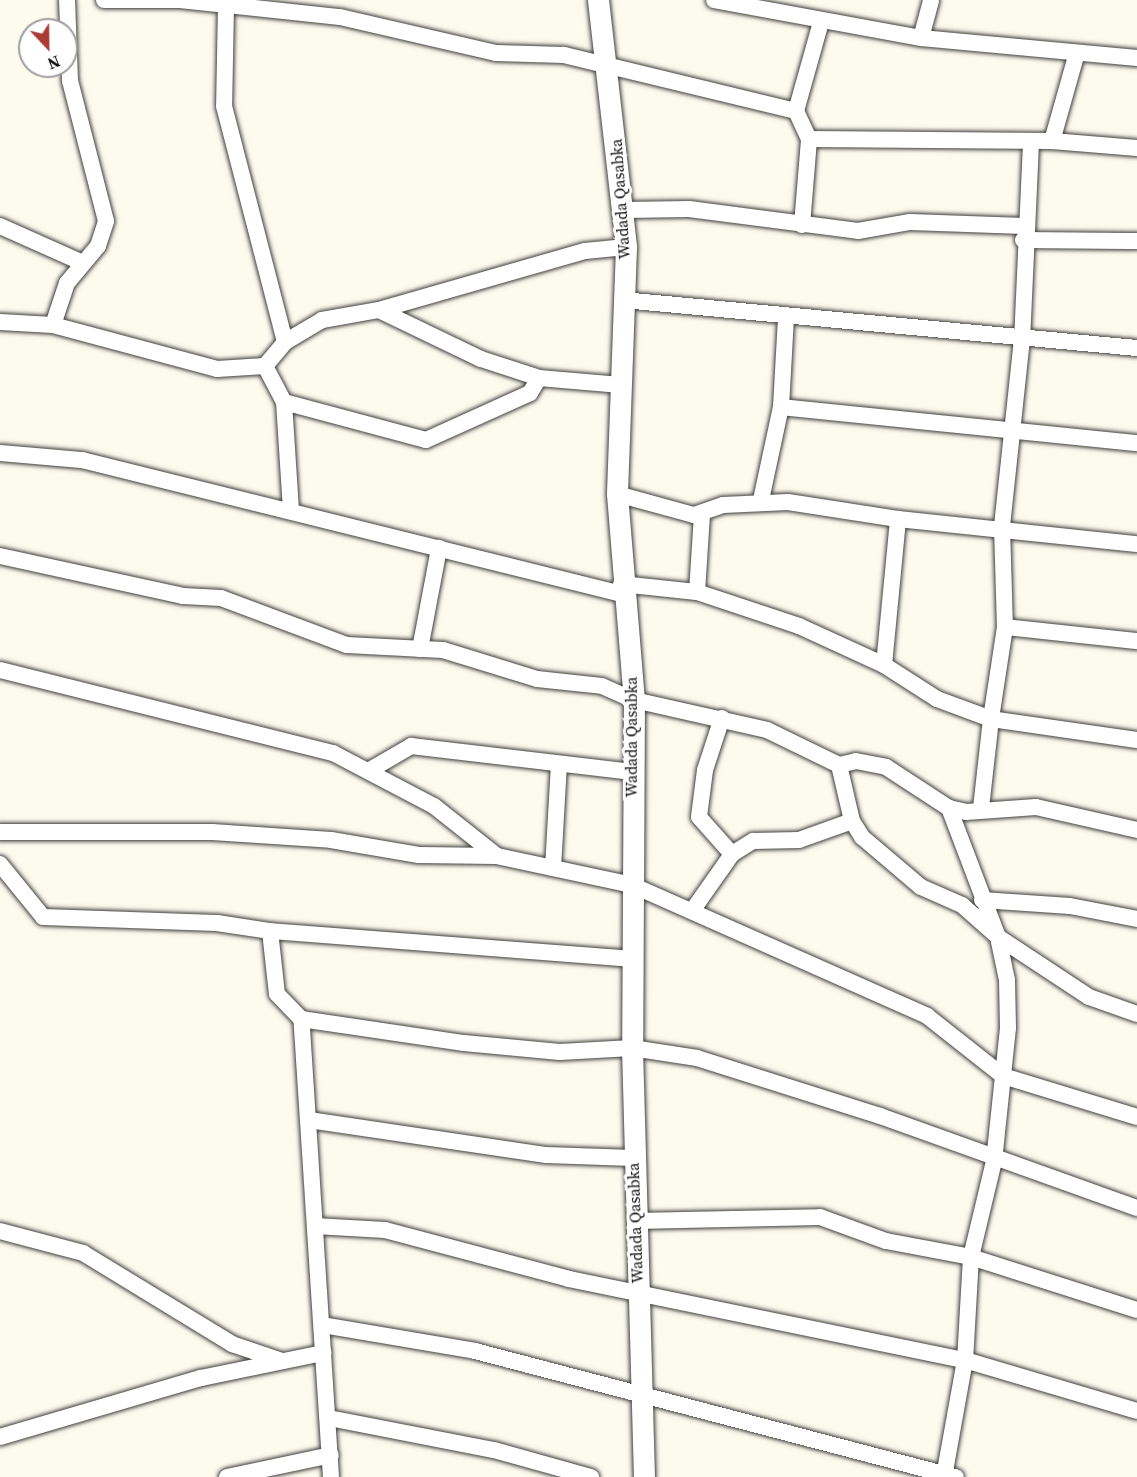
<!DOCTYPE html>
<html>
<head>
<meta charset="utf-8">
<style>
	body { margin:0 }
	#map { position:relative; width:1137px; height:1477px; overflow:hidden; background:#fdfbee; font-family:"Source Serif 4",serif }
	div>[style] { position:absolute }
	.roads { filter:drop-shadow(0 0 2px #3f3f3f) drop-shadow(0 0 2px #3f3f3f) }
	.minor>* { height:16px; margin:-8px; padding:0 8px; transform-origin:8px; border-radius:8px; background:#fff }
	.tertiary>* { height:21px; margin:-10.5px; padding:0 10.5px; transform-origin:10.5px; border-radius:10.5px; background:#fff }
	span { translate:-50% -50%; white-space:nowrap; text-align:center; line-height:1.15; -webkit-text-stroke:6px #fff; paint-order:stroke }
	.street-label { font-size:16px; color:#0c0c0c }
	.north { position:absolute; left:18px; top:18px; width:60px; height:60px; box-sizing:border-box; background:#fff; border:2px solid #9e9e9e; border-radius:50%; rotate:158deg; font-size:16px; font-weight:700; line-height:24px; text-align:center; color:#0c0c0c }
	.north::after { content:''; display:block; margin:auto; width:21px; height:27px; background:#aa3b36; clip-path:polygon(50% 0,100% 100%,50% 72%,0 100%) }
</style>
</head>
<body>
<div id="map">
	<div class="roads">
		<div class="minor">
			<i style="left:104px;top:0;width:76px"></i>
			<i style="left:180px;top:0;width:161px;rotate:6.1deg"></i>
			<i style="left:340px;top:17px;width:160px;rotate:13deg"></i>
			<i style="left:496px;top:53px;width:68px;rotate:1.7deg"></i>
			<i style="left:564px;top:55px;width:239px;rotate:13.6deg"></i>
			<i style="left:714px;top:0;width:210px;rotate:10.4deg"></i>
			<i style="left:921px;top:38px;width:217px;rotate:5.3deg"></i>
			<i style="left:226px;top:6px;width:100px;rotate:91.1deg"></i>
			<i style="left:224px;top:106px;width:244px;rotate:75.5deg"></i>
			<i style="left:921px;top:38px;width:39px;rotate:-75deg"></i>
			<i style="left:809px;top:139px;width:243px;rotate:0.5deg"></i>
			<i style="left:1052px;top:141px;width:85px;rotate:4.7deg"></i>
			<i style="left:1052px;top:141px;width:88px;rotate:-74.2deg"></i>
			<i style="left:1031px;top:143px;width:196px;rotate:92.6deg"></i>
			<i style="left:1022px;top:339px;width:189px;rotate:96.1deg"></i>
			<i style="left:1002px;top:527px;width:100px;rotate:88.3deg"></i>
			<i style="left:1005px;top:627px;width:133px;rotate:6.1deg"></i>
			<i style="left:624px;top:210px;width:65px;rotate:-0.9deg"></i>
			<i style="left:689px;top:209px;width:170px;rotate:7.4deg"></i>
			<i style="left:858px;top:231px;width:53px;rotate:-9.8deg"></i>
			<i style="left:910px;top:222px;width:114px;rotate:2deg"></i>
			<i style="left:802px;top:225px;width:86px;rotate:-85.3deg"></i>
			<i style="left:809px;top:139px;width:31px;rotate:-115deg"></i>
			<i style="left:796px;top:111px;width:92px;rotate:-74.3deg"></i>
			<i style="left:0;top:226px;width:89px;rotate:24deg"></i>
			<i style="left:1023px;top:240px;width:114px;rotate:0.5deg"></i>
			<i style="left:623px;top:300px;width:516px;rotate:5.34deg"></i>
			<i style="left:379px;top:310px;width:113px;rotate:25.7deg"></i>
			<i style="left:481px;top:359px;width:61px;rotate:18.1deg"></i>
			<i style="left:539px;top:378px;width:82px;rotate:4.9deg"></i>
			<i style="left:0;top:322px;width:53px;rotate:3.2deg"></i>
			<i style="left:53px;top:325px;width:170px;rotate:15deg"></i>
			<i style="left:217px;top:369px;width:48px;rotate:-3.6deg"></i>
			<i style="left:265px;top:366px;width:41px;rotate:62.2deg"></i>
			<i style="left:284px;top:402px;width:108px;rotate:86.3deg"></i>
			<i style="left:53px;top:325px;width:44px;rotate:-71.6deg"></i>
			<i style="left:67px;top:283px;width:48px;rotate:-50deg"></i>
			<i style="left:98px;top:246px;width:26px;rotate:-72deg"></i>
			<i style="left:106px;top:221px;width:145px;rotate:-104.4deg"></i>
			<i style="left:70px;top:81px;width:81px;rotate:-92.1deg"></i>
			<i style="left:265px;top:366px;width:31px;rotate:-50deg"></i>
			<i style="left:285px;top:342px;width:43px;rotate:-30.7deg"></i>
			<i style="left:322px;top:320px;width:58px;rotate:-10deg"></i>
			<i style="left:379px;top:310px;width:214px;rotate:-16deg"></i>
			<i style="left:585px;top:251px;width:41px;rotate:-5.6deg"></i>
			<i style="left:284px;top:402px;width:147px;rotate:15deg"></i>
			<i style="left:426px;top:440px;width:114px;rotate:-24.3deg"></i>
			<i style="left:530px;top:393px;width:17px;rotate:-59deg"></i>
			<i style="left:781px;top:407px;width:358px;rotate:5.8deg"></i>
			<i style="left:0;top:453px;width:82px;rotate:4.9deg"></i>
			<i style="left:82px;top:460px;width:556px;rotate:13.94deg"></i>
			<i style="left:617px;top:494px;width:80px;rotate:15.3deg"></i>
			<i style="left:694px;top:515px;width:31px;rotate:-19deg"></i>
			<i style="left:723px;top:505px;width:65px;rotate:-2.6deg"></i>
			<i style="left:788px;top:502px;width:111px;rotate:8.8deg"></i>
			<i style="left:898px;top:519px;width:240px;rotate:6deg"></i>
			<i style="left:761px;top:500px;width:95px;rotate:-77.9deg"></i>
			<i style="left:781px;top:407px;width:90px;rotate:-86.8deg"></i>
			<i style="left:0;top:556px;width:187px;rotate:12.3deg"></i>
			<i style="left:183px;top:596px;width:38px;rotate:3deg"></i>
			<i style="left:221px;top:598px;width:134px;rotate:20.5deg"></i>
			<i style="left:347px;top:645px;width:96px;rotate:3deg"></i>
			<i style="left:443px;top:650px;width:98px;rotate:17.1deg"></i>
			<i style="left:537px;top:679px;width:65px;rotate:6.1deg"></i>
			<i style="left:602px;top:686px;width:35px;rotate:24deg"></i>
			<i style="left:634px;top:700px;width:136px;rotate:12.7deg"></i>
			<i style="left:767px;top:730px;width:80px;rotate:25.9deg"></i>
			<i style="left:839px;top:765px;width:57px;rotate:76.9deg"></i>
			<i style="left:852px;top:821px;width:19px;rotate:58deg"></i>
			<i style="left:862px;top:837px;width:77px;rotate:40.3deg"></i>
			<i style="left:921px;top:887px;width:45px;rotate:23.7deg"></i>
			<i style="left:962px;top:905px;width:48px;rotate:41.6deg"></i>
			<i style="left:998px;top:937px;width:44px;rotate:78.2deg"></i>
			<i style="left:1007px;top:980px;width:48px;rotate:88.8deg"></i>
			<i style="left:1008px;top:1028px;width:134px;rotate:96deg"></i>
			<i style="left:994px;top:1161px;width:99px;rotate:103.5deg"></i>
			<i style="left:971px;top:1257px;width:103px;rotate:93.3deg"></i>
			<i style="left:965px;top:1360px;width:119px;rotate:100.2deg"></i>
			<i style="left:621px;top:584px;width:76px;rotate:6deg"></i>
			<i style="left:697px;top:592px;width:108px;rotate:18.4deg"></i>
			<i style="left:799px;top:626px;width:94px;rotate:24.6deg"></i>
			<i style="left:884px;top:665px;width:63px;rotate:32.7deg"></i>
			<i style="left:937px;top:699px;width:58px;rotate:20.3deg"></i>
			<i style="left:991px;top:719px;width:90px;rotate:96.4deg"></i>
			<i style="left:697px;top:592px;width:77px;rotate:-86.3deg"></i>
			<i style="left:1005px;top:627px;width:93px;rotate:98.7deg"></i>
			<i style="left:991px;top:719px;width:148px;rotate:8.2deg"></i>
			<i style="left:420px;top:649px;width:103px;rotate:-79.3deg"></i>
			<i style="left:884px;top:665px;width:147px;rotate:-84.5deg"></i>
			<i style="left:0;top:670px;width:343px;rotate:14deg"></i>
			<i style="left:333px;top:753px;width:114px;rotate:27.7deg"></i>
			<i style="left:434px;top:806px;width:80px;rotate:38.4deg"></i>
			<i style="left:722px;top:718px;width:55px;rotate:108.1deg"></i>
			<i style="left:705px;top:770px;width:47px;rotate:97.3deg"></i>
			<i style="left:699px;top:817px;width:50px;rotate:48.3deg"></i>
			<i style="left:839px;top:765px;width:17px;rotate:-13deg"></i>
			<i style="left:856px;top:761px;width:31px;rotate:11deg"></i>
			<i style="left:886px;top:767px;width:75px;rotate:33.1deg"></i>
			<i style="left:949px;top:808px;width:17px;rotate:13deg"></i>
			<i style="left:966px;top:812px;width:70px;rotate:-4.1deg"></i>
			<i style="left:1036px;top:807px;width:104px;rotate:12.8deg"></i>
			<i style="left:370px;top:770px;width:48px;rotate:-30.3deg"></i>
			<i style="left:411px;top:746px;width:223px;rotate:6.7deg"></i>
			<i style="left:949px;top:808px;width:138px;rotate:69.2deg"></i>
			<i style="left:998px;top:937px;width:109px;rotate:33.4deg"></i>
			<i style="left:1089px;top:997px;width:51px;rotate:19.5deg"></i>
			<i style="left:0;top:832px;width:212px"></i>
			<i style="left:212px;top:832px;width:119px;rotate:3.8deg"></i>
			<i style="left:331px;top:840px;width:89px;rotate:9.7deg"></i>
			<i style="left:419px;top:855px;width:78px;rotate:0.7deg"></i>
			<i style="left:497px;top:856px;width:138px;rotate:12.1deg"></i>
			<i style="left:632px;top:885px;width:323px;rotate:23.9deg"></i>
			<i style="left:927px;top:1016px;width:97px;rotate:38.3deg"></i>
			<i style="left:1003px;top:1076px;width:140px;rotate:17deg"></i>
			<i style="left:0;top:864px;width:68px;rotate:50.9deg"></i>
			<i style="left:43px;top:917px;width:174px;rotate:2deg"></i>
			<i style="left:217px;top:923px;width:54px;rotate:8.6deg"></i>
			<i style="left:270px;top:931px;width:63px;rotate:83.7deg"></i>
			<i style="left:277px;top:994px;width:35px;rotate:46deg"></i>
			<i style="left:553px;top:868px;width:104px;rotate:-86.7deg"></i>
			<i style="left:982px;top:900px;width:88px;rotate:3.9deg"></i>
			<i style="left:1070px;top:906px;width:68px;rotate:11deg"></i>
			<i style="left:692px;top:911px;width:70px;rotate:-54.9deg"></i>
			<i style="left:732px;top:854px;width:25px;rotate:-32deg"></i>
			<i style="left:753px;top:841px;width:46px;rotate:-1.2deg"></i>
			<i style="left:799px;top:840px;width:56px;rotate:-19.7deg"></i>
			<i style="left:270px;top:931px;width:363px;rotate:4.4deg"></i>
			<i style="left:309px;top:1120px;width:240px;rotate:8.4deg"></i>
			<i style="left:546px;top:1155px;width:87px;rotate:2deg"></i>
			<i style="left:635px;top:1221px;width:185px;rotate:-1.2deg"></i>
			<i style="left:820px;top:1217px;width:70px;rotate:20deg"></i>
			<i style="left:886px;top:1241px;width:86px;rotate:10.7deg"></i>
			<i style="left:971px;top:1257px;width:174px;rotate:17.7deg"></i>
			<i style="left:315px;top:1226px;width:70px;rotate:3.3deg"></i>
			<i style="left:385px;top:1230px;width:190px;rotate:14.9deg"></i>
			<i style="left:569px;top:1279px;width:404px;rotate:11.6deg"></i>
			<i style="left:965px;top:1360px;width:179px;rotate:16.5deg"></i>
			<i style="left:0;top:1231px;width:86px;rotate:14.8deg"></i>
			<i style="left:83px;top:1253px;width:175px;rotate:31.4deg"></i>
			<i style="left:232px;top:1344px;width:53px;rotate:18.8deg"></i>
			<i style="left:322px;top:1325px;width:155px;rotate:9.6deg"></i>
			<i style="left:475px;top:1351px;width:497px;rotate:14.7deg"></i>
			<i style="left:329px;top:1418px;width:168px;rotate:11deg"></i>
			<i style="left:494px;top:1450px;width:101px;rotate:15.6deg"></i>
			<i style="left:0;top:1437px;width:209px;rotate:-16.4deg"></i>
			<i style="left:201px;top:1378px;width:125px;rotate:-11.6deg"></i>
			<i style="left:227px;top:1477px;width:106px;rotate:-11.9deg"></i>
			<i style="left:331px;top:1477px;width:459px;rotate:-93.7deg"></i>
			<i style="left:301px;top:1019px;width:165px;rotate:8.4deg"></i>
			<i style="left:464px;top:1043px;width:96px;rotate:5.4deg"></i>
			<i style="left:560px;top:1052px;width:72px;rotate:-3.2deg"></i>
			<i style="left:632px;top:1048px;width:66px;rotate:8.7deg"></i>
			<i style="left:697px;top:1058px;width:192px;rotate:17.6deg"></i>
			<i style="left:880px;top:1116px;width:273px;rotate:19.7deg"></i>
		</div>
		<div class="tertiary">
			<i style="left:598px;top:0;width:249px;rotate:83.5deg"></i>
			<i style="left:626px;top:247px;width:247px;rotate:92.1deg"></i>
			<i style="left:617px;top:494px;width:207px;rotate:85.3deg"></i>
			<i style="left:634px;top:700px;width:348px;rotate:90.3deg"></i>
			<i style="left:632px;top:1048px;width:429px;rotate:88.4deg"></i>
		</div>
	</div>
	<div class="street-label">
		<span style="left:620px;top:199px;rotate:-94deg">Wadada Qasabka</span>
		<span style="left:631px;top:737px;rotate:-90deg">Wadada Qasabka</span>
		<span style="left:635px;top:1223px;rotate:-92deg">Wadada Qasabka</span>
	</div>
	<div class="north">N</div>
</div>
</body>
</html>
